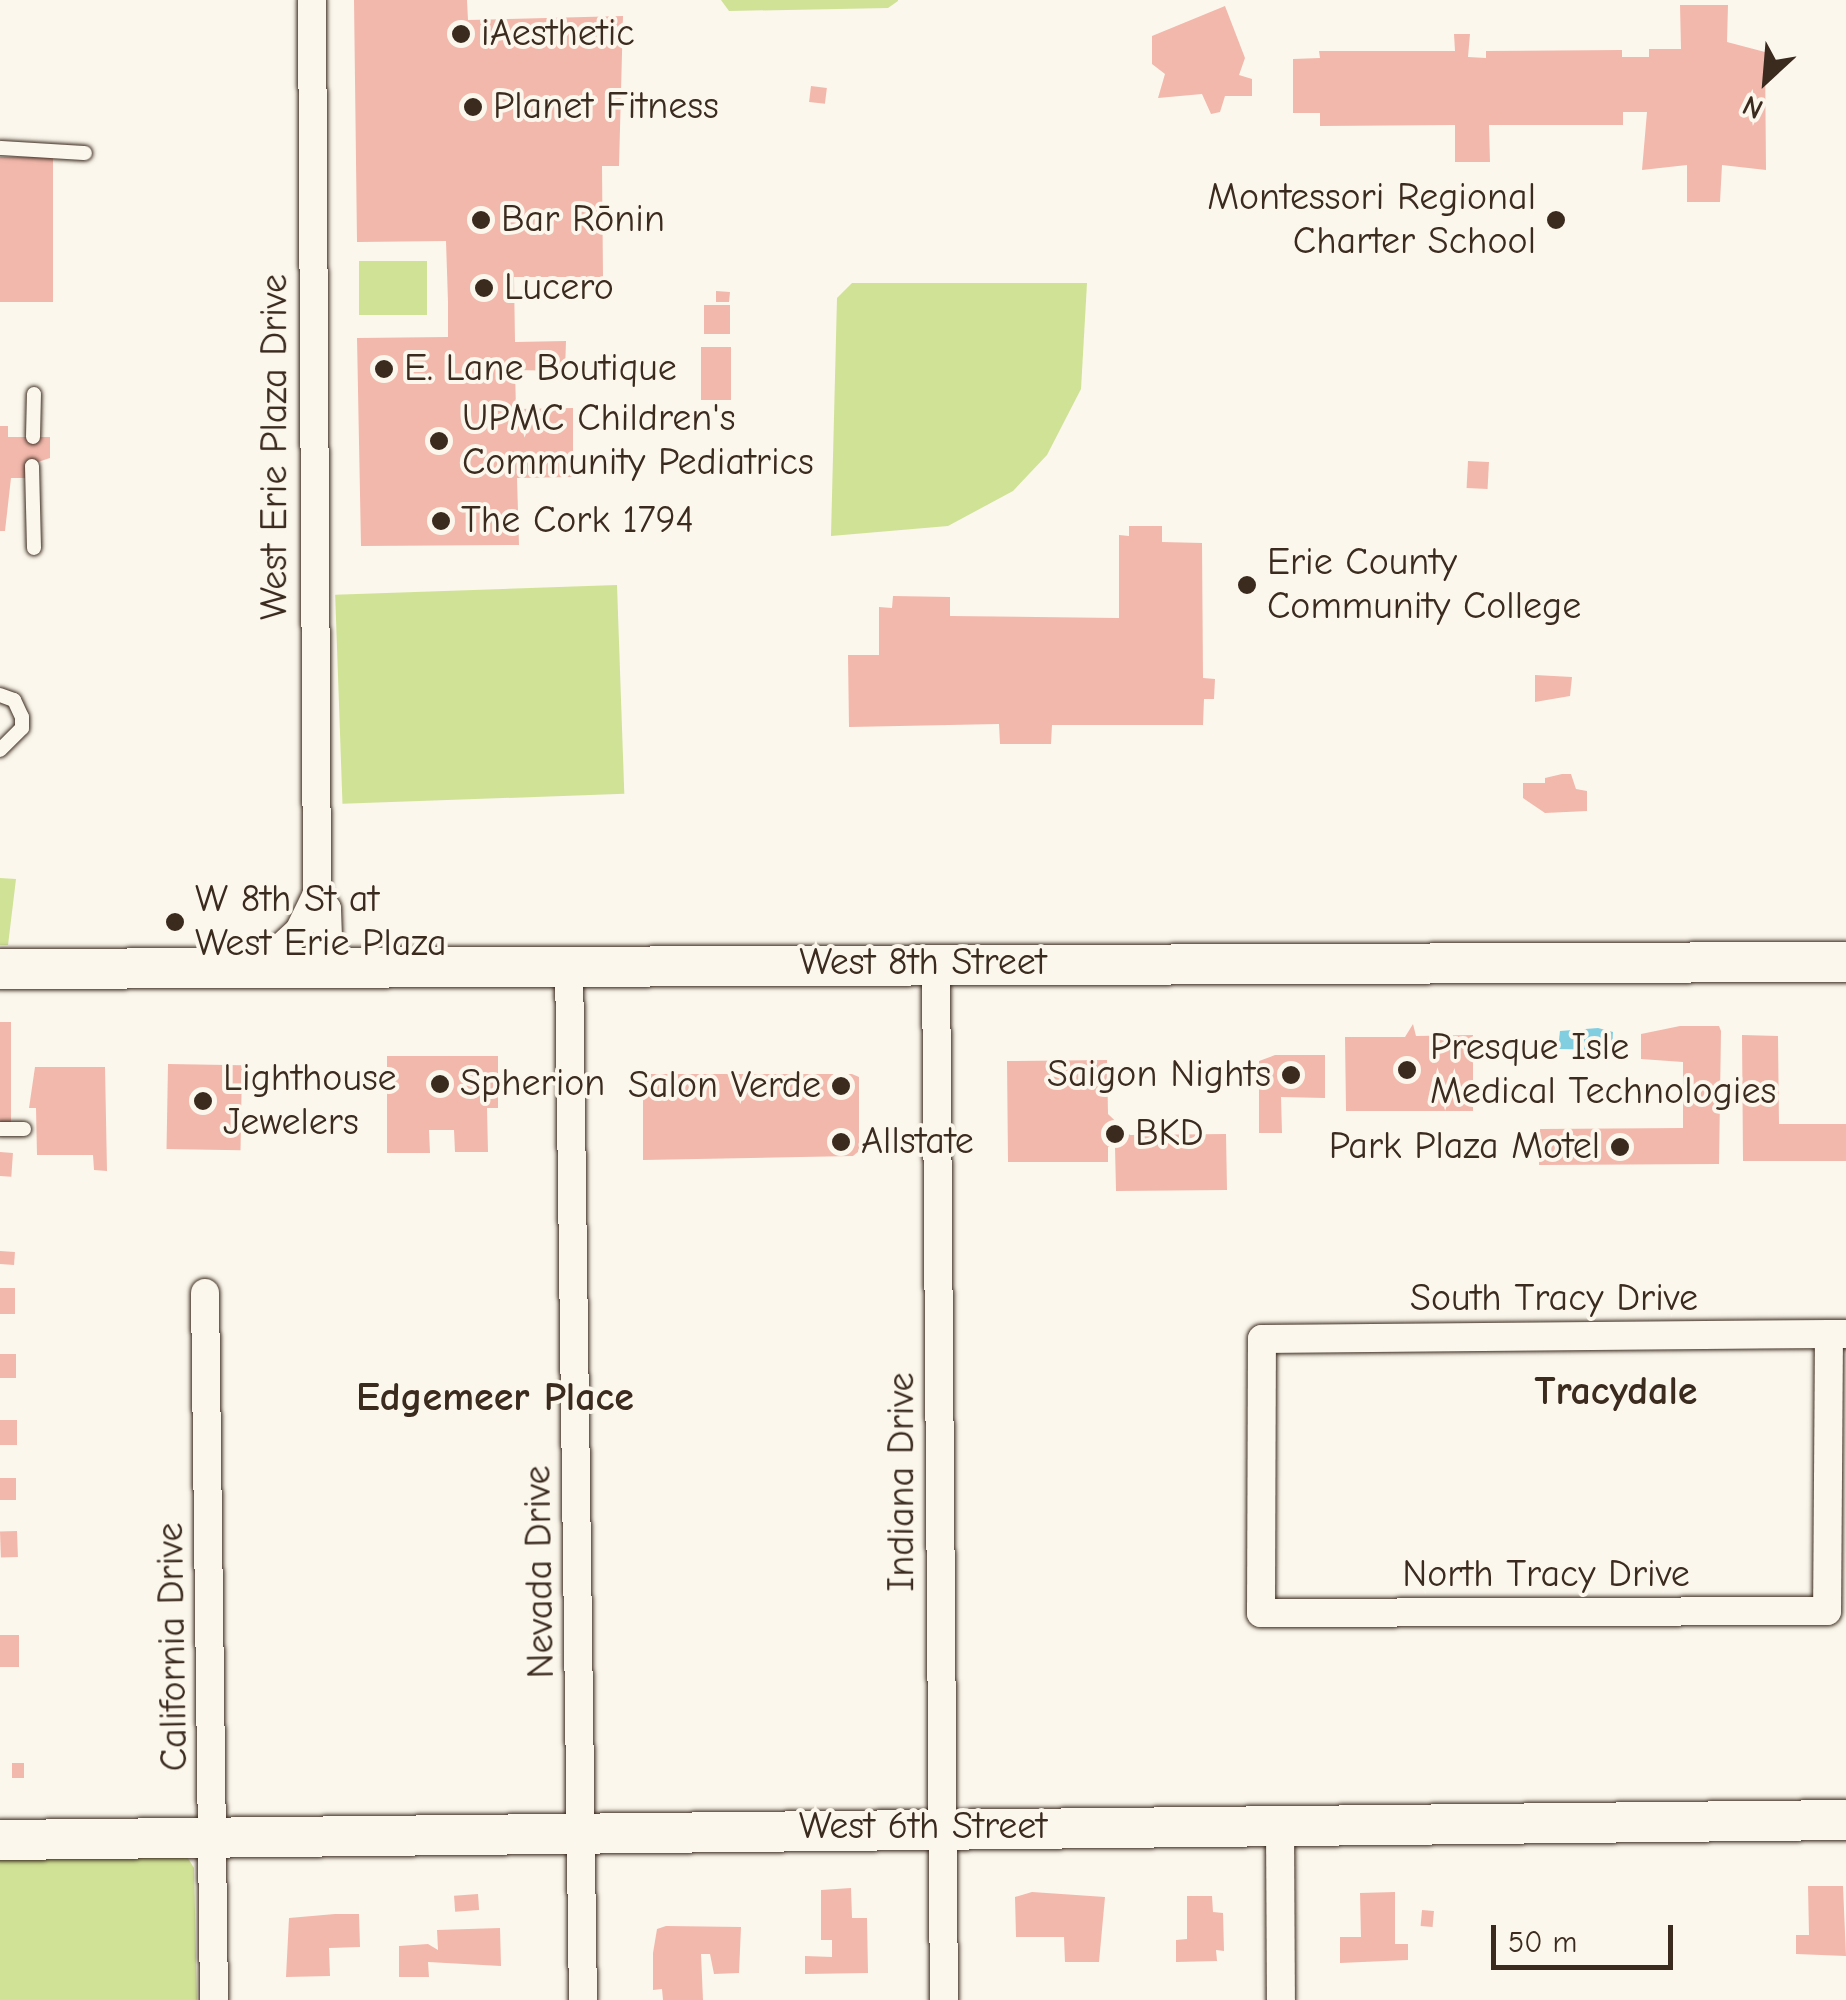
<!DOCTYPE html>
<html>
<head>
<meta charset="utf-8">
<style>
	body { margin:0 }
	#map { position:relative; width:1846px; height:2000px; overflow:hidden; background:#fbf7ec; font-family:"Comic Neue",sans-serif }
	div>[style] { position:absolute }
	.green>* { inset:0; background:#d0e296; transform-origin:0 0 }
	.water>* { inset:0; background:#82cee1 }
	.building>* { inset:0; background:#f2b8ac; transform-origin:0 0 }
	.roads { filter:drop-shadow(0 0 2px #3b2a1e) drop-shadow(0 0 2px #3b2a1e) }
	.lane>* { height:14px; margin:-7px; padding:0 7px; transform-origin:7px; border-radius:7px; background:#fbf7ec }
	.street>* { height:28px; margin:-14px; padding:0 14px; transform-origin:14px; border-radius:14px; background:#fbf7ec }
	.secondary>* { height:40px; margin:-20px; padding:0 20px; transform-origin:20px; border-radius:20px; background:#fbf7ec }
	.dots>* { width:28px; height:28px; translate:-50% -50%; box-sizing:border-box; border:5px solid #fbf7ec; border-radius:50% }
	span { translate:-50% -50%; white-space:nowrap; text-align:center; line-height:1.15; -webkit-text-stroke:8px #fbf7ec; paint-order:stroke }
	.poi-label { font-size:38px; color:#3b2a1e }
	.left { translate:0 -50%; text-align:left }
	.right { translate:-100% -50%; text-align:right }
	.street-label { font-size:38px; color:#3b2a1e }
	.neighbourhood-label { font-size:40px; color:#3b2a1e; font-weight:700 }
	.north { position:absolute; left:1716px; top:30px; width:100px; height:100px; -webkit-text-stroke:8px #fbf7ec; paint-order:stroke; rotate:206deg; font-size:28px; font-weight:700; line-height:40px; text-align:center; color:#3b2a1e }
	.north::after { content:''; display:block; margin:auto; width:35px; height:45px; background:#3b2a1e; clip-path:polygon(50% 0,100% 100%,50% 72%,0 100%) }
	.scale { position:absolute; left:1491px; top:1925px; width:182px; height:45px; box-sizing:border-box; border:5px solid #3b2a1e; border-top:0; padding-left:12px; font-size:30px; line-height:35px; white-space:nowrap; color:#3b2a1e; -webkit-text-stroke:8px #fbf7ec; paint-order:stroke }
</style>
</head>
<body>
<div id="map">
	<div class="green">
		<i style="clip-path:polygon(721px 0,898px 0,898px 1px,888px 8px,729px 11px)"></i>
		<i style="left:427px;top:261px;width:54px;height:68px;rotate:90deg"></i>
		<i style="clip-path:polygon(852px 283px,1087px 283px,1081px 389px,1047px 455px,1013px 491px,948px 526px,831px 536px,837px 298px)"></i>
		<i style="left:617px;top:585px;width:209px;height:282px;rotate:88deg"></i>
		<i style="clip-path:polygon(0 878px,16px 879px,8px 945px,0 945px)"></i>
		<i style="clip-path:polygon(0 1852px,186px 1855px,194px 1868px,197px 2000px,0 2000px)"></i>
	</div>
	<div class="water">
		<i style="clip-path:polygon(1598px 1028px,1613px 1032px,1612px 1050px,1558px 1049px,1560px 1031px)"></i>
	</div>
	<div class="building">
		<i style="clip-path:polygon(354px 0,467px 0,468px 20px,623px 16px,619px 166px,602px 166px,603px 277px,514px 277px,515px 342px,566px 341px,565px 371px,515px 370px,516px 409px,573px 408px,573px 477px,517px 478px,519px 545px,361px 546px,357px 338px,448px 337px,448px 302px,446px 241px,357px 242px)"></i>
		<i style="clip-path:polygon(1680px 5px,1728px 5px,1727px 42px,1765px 52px,1766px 170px,1722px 165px,1720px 202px,1687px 202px,1687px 165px,1642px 170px,1647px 112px,1623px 112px,1623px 125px,1489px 125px,1490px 162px,1455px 162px,1455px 125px,1320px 126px,1320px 113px,1293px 113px,1293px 59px,1320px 58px,1319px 51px,1455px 51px,1454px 34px,1470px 34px,1468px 57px,1486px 58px,1486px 51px,1622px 50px,1622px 57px,1649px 57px,1649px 49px,1681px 49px)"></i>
		<i style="clip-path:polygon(1225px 6px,1245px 58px,1239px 75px,1252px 79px,1252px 96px,1225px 96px,1220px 112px,1211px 114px,1202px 94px,1158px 98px,1165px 74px,1152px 64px,1152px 36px)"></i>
		<i style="left:811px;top:86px;width:16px;height:16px;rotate:7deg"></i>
		<i style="left:53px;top:157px;width:145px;height:53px;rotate:90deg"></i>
		<i style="clip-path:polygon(716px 291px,730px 292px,729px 302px,716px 302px)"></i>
		<i style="left:704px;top:305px;width:26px;height:29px"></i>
		<i style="left:701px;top:347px;width:30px;height:53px"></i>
		<i style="clip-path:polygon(0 426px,8px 426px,8px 437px,50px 437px,50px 458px,26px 466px,27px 478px,11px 478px,5px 531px,0 531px)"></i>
		<i style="left:1468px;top:461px;width:21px;height:27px;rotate:3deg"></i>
		<i style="clip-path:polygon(1129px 526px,1162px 526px,1162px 542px,1202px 543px,1203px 678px,1215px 679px,1214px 699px,1204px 699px,1203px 725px,1052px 725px,1051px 744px,1000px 744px,999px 724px,849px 727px,848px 655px,879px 655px,879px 607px,892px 608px,893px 596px,950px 597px,950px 616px,1119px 618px,1119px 535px,1129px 536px)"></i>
		<i style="clip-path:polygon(1535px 675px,1572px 677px,1570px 696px,1535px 702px)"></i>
		<i style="clip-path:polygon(1562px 774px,1571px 774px,1576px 789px,1587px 791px,1587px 811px,1545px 813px,1523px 798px,1523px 783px,1545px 783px,1545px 778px)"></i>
		<i style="left:0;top:1022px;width:11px;height:101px"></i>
		<i style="clip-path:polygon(1413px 1024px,1416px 1036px,1473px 1035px,1473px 1111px,1346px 1111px,1345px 1037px,1405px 1037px)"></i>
		<i style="clip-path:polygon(1680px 1026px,1719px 1026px,1721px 1031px,1719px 1164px,1539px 1165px,1540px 1129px,1683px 1128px,1683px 1062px,1641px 1059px,1641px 1034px)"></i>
		<i style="clip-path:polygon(1742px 1035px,1778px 1036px,1779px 1124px,1846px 1124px,1846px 1161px,1743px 1161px)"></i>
		<i style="clip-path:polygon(1275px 1055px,1325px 1055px,1325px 1098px,1281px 1097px,1282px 1133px,1259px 1133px,1259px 1061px)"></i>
		<i style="clip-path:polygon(387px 1056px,498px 1056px,498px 1108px,487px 1108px,488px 1152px,455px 1152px,454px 1130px,429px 1130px,430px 1153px,387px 1153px)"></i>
		<i style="clip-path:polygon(1107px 1060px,1108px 1114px,1130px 1135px,1226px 1134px,1227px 1190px,1116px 1191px,1115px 1147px,1108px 1147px,1108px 1162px,1008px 1162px,1007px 1061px)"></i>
		<i style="left:168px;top:1064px;width:74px;height:85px;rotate:1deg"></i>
		<i style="clip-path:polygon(35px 1067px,105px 1067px,107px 1171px,94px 1170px,93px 1155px,37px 1155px,36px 1108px,29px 1108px)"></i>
		<i style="clip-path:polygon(643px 1074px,852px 1074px,859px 1077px,859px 1151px,853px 1156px,643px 1160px)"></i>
		<i style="left:0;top:1152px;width:13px;height:24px;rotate:4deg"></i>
		<i style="left:0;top:1251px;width:15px;height:13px;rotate:4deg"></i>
		<i style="left:0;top:1288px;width:15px;height:26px"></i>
		<i style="left:0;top:1354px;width:16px;height:24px"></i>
		<i style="left:0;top:1420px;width:17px;height:25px"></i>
		<i style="left:0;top:1478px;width:16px;height:22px"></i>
		<i style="left:17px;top:1531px;width:26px;height:17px;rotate:88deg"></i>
		<i style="left:0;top:1635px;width:19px;height:32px"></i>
		<i style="left:12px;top:1763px;width:12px;height:15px"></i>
		<i style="clip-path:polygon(1808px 1886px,1843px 1886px,1846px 1956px,1796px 1954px,1796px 1935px,1809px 1935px)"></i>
		<i style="clip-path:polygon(851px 1888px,852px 1918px,867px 1918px,868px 1973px,805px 1974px,805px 1956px,832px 1957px,832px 1940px,821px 1940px,821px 1890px)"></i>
		<i style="clip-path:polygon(1032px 1892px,1105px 1897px,1099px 1962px,1065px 1962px,1064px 1937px,1016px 1937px,1015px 1897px)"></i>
		<i style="clip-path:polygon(1395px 1892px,1395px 1944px,1408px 1944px,1408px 1960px,1340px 1963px,1340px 1937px,1361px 1937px,1360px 1893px)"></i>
		<i style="left:478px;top:1894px;width:16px;height:24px;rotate:86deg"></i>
		<i style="clip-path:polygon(1187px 1896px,1212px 1896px,1213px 1912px,1223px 1913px,1224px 1951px,1216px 1950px,1217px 1961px,1176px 1962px,1176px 1940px,1187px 1939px)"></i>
		<i style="left:1422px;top:1910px;width:12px;height:16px;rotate:5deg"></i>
		<i style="clip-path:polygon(335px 1914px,359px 1914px,360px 1947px,329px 1948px,330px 1976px,286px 1977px,289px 1918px)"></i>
		<i style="clip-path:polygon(666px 1926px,741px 1927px,739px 1973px,714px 1974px,710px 1954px,701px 1954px,703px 2000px,663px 2000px,662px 1989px,653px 1990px,653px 1953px,657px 1929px)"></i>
		<i style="clip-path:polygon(500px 1928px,501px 1966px,428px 1962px,429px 1977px,399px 1977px,399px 1946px,428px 1944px,438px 1950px,437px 1930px)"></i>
	</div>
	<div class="roads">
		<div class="lane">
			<i style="left:0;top:148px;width:85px;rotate:3.4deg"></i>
			<i style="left:33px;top:437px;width:43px;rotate:-88.7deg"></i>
			<i style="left:32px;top:466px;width:82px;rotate:88.6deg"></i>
			<i style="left:0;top:695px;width:15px;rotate:20deg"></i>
			<i style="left:14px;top:700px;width:19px;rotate:65deg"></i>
			<i style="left:22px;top:717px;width:11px;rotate:90deg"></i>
			<i style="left:22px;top:728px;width:31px;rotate:135deg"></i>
			<i style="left:0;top:1129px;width:24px"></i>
		</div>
		<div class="street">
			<i style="left:317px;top:894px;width:18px;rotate:56deg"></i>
			<i style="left:327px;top:909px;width:56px;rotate:88deg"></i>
			<i style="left:569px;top:963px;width:1037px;rotate:89.23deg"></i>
			<i style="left:936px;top:963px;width:1037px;rotate:89.56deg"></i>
			<i style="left:262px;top:965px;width:50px;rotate:-42.6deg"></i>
			<i style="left:299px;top:931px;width:41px;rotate:-64.1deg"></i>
			<i style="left:317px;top:894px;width:894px;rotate:-90.32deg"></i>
			<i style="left:205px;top:1293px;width:707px;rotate:89.27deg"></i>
			<i style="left:1829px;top:1334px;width:277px;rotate:90.4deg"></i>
			<i style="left:1827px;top:1611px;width:566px;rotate:179.8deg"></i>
			<i style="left:1261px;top:1613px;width:274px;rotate:-89.8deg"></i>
			<i style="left:1262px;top:1339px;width:567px;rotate:-0.51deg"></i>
			<i style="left:1829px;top:1334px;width:17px"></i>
			<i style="left:1280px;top:1824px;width:176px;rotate:89.7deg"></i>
		</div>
		<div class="secondary">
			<i style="left:0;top:969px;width:1846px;rotate:-0.22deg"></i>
			<i style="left:0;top:1840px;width:1846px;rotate:-0.62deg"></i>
		</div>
	</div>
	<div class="dots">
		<i style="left:461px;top:34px;background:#3b2a1e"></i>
		<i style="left:473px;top:107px;background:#3b2a1e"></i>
		<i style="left:481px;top:220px;background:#3b2a1e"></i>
		<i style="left:1556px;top:220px;background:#3b2a1e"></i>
		<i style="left:484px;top:288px;background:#3b2a1e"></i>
		<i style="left:384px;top:369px;background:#3b2a1e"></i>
		<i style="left:439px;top:441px;background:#3b2a1e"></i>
		<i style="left:441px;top:521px;background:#3b2a1e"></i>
		<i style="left:1247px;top:585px;background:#3b2a1e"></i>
		<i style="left:175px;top:922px;background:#3b2a1e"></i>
		<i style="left:1407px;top:1070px;background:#3b2a1e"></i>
		<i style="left:1291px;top:1075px;background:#3b2a1e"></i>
		<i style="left:440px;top:1084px;background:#3b2a1e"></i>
		<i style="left:841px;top:1086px;background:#3b2a1e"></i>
		<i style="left:203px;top:1101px;background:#3b2a1e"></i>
		<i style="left:1115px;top:1134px;background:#3b2a1e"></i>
		<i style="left:841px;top:1142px;background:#3b2a1e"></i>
		<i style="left:1620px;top:1147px;background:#3b2a1e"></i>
	</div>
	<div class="poi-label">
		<span class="left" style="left:481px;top:34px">iAesthetic</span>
		<span class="left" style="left:493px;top:107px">Planet Fitness</span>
		<span class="right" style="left:1536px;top:220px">Montessori Regional<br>Charter School</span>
		<span class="left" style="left:501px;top:220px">Bar Rōnin</span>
		<span class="left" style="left:504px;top:288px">Lucero</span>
		<span class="left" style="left:404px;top:369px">E. Lane Boutique</span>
		<span class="left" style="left:462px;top:441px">UPMC Children's<br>Community Pediatrics</span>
		<span class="left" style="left:461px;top:521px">The Cork 1794</span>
		<span class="left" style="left:1267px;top:585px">Erie County<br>Community College</span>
		<span class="left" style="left:195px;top:922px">W 8th St at<br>West Erie Plaza</span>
		<span class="left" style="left:1430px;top:1070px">Presque Isle<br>Medical Technologies</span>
		<span class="right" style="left:1271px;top:1075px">Saigon Nights</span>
		<span class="left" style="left:223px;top:1101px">Lighthouse<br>Jewelers</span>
		<span class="left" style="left:460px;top:1084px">Spherion</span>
		<span class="right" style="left:821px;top:1086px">Salon Verde</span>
		<span class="left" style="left:1135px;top:1134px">BKD</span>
		<span class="left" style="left:861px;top:1142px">Allstate</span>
		<span class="right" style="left:1600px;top:1147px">Park Plaza Motel</span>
	</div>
	<div class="street-label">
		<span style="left:275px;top:447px;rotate:-90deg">West Erie Plaza Drive</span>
		<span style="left:923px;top:963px">West 8th Street</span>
		<span style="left:1554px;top:1299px">South Tracy Drive</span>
		<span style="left:902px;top:1482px;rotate:-90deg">Indiana Drive</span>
		<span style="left:540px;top:1572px;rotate:-91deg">Nevada Drive</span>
		<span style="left:1546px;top:1575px">North Tracy Drive</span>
		<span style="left:173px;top:1647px;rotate:-91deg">California Drive</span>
		<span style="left:923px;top:1827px">West 6th Street</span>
	</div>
	<div class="neighbourhood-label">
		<span style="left:1616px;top:1391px">Tracydale</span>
		<span style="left:495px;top:1397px">Edgemeer Place</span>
	</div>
	<div class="north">N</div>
	<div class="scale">50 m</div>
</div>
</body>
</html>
